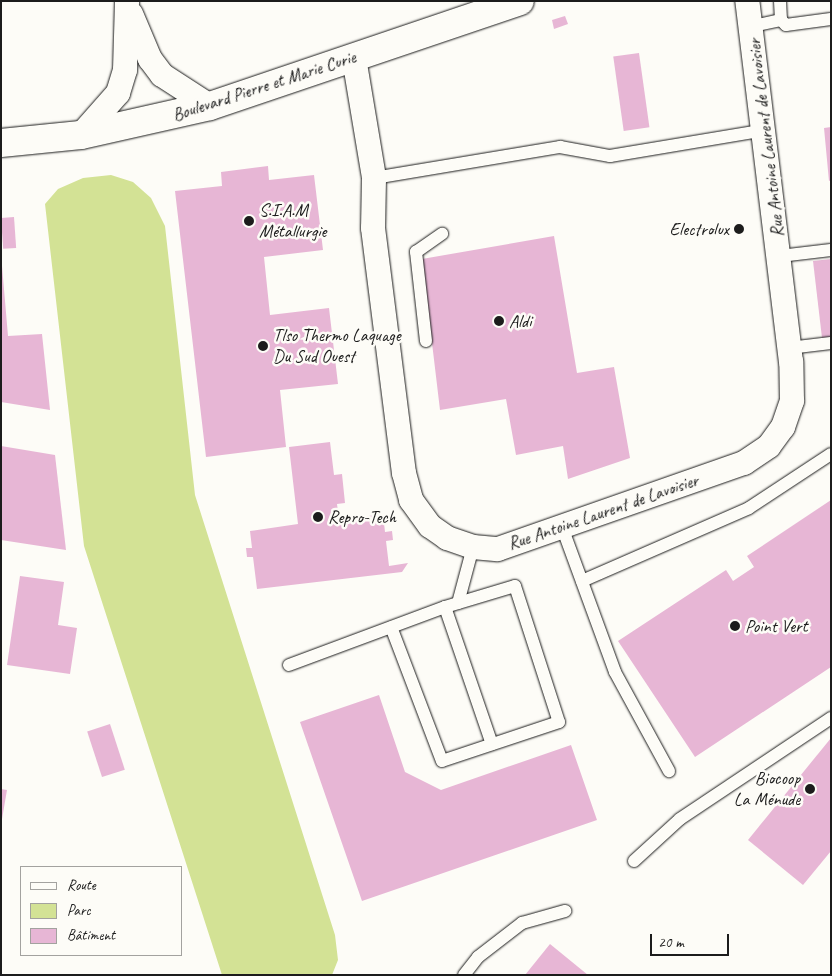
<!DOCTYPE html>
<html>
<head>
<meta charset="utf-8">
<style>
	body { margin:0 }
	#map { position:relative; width:832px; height:976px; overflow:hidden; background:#fdfcf7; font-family:Caveat,sans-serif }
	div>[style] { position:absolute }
	.green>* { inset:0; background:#d3e295 }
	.building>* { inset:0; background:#e7b6d5; transform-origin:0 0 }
	.roads { filter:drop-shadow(0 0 1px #1c1c1c) drop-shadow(0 0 1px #1c1c1c) }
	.service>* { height:12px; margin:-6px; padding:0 6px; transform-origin:6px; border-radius:6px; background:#fdfcf7 }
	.minor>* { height:24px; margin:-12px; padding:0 12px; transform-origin:12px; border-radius:12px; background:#fdfcf7 }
	.tertiary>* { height:28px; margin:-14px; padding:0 14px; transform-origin:14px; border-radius:14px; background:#fdfcf7 }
	.dots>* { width:14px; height:14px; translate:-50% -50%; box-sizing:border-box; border:2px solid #fdfcf7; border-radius:50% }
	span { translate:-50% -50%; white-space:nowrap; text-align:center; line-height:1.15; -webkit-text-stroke:5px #fdfcf7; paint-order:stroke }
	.street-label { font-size:18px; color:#1c1c1c }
	.poi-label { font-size:18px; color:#1c1c1c }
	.left { translate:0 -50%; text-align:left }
	.right { translate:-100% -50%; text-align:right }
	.frame { position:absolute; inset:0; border:2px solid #1c1c1c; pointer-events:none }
	.legend { position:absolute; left:20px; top:866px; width:162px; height:90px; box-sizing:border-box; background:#fdfcf7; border:1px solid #a3a29f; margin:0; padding:6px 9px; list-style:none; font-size:15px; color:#1c1c1c }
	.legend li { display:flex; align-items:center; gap:10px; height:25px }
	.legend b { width:25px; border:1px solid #a3a29f }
	.scale { position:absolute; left:650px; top:934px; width:79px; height:22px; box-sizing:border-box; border:2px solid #1c1c1c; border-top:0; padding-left:6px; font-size:15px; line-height:18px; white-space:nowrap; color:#1c1c1c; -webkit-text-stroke:4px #fdfcf7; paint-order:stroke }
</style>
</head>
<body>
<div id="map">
	<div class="green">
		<i style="clip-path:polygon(111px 175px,133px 182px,151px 198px,165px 226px,195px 495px,335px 935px,338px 960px,332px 975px,222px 975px,84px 546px,45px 204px,58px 189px,83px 178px)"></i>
	</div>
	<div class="building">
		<i style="clip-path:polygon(565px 16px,568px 24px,554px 29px,552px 20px)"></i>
		<i style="left:639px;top:53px;width:75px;height:26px;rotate:82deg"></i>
		<i style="clip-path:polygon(831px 127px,831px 180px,829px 181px,824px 128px)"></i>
		<i style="clip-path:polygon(268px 166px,269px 180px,314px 175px,323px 250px,264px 257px,270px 315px,329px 308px,338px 384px,280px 390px,286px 447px,206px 457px,175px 191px,222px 186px,221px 172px)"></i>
		<i style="left:14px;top:217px;width:31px;height:13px;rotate:86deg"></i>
		<i style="clip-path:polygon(554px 236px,577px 373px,614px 367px,630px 458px,568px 479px,563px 446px,516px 455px,506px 399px,440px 410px,422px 259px)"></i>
		<i style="clip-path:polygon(1px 254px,8px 336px,42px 334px,50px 410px,1px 402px)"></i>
		<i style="clip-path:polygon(831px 259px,831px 337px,822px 338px,813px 261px)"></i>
		<i style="clip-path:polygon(330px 442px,334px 475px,342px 474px,345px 503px,337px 504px,339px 520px,383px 514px,385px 532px,392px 531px,393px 540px,386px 541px,389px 566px,408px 563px,402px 572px,257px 589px,253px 557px,247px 557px,246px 548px,252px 548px,250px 531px,298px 524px,289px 447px)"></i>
		<i style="clip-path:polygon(1px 446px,55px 455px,66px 550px,1px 540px)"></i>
		<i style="clip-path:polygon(831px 500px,831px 667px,695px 757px,618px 641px,726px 570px,733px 581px,754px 567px,747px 556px)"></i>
		<i style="clip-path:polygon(20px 576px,64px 582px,58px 625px,77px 628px,70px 674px,7px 665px)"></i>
		<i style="clip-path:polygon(379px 695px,405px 772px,441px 790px,571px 745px,597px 820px,362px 901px,300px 722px)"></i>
		<i style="left:110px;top:724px;width:48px;height:24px;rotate:72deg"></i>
		<i style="clip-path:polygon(831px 738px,831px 851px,803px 885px,748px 840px)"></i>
		<i style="clip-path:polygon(1px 789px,7px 790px,2px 819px,1px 819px)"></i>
		<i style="clip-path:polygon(550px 944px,588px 975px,525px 975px)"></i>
	</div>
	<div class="roads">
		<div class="service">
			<i style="left:780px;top:1px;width:19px;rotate:87deg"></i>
			<i style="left:781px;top:20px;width:7px;rotate:45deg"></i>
			<i style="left:786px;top:25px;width:45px;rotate:-7.6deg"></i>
			<i style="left:753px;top:26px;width:29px;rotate:-12deg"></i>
			<i style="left:374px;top:178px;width:189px;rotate:-9.5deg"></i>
			<i style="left:560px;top:147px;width:51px;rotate:10.2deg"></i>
			<i style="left:610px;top:156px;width:157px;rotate:-9.5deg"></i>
			<i style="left:780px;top:256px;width:51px;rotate:-6.7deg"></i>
			<i style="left:426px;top:341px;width:90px;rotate:-96.4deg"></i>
			<i style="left:416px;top:252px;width:32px;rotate:-35deg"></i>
			<i style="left:789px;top:348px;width:42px;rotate:-6.8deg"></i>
			<i style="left:562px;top:527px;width:154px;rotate:69.9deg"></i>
			<i style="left:615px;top:672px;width:113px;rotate:61.4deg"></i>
			<i style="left:582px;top:581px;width:182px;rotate:-23.6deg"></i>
			<i style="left:749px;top:508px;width:98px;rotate:-33.4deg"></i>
			<i style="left:458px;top:603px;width:58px;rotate:-75deg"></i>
			<i style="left:445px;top:607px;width:145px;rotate:71.1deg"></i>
			<i style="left:289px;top:665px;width:166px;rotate:-20.4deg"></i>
			<i style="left:445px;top:607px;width:73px;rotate:-16.7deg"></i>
			<i style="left:515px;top:586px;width:143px;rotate:72.1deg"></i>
			<i style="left:559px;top:722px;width:123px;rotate:161.6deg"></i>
			<i style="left:442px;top:761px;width:143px;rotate:-110.8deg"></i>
			<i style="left:634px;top:861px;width:62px;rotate:-42.4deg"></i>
			<i style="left:680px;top:819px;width:182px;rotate:-33.8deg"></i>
			<i style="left:464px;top:975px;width:23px;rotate:-52deg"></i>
			<i style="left:478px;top:957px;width:56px;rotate:-37.7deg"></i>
			<i style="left:522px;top:923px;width:45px;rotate:-15.6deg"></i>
		</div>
		<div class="minor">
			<i style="left:131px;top:14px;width:49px;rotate:67.1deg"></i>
			<i style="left:150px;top:59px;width:20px;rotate:53deg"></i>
			<i style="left:162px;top:75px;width:57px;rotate:32.9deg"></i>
			<i style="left:354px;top:58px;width:122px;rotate:80.5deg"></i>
			<i style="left:374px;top:178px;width:50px;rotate:91.1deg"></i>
			<i style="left:373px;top:228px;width:247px;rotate:82.8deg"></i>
			<i style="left:404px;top:473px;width:28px;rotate:75deg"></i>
			<i style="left:411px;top:500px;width:32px;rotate:54deg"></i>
			<i style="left:430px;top:526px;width:21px;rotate:35deg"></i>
			<i style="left:447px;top:538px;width:28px;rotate:19deg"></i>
			<i style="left:473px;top:547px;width:25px;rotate:5deg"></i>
			<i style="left:498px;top:549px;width:261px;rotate:-19.3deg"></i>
			<i style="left:744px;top:463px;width:30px;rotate:-34deg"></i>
			<i style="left:769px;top:446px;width:24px;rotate:-54deg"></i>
			<i style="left:783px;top:427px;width:28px;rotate:-71deg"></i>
			<i style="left:792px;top:401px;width:39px;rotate:-91deg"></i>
			<i style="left:791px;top:362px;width:364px;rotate:-96.9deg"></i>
			<i style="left:81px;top:135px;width:56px;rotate:-48.6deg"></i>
			<i style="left:118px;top:93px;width:24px;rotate:-73deg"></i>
			<i style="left:125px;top:70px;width:69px;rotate:-88.3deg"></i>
		</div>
		<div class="tertiary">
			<i style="left:1px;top:143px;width:80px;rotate:-5.7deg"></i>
			<i style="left:81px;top:135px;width:132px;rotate:-12.7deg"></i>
			<i style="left:210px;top:106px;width:327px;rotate:-18.7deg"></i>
		</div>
	</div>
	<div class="dots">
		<i style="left:249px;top:221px;background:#1c1c1c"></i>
		<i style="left:739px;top:229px;background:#1c1c1c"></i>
		<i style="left:499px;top:321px;background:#1c1c1c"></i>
		<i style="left:263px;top:346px;background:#1c1c1c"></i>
		<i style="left:318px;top:517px;background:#1c1c1c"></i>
		<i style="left:735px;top:626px;background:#1c1c1c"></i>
		<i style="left:810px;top:789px;background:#1c1c1c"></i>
	</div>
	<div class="street-label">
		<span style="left:264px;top:86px;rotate:-18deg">Boulevard Pierre et Marie Curie</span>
		<span style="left:766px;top:138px;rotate:-97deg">Rue Antoine Laurent de Lavoisier</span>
		<span style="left:603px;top:512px;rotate:-19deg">Rue Antoine Laurent de Lavoisier</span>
	</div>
	<div class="poi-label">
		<span class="left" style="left:259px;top:221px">S.I.A.M<br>Métallurgie</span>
		<span class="right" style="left:729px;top:229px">Electrolux</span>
		<span class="left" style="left:509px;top:321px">Aldi</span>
		<span class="left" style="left:273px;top:346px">Tlso Thermo Laquage<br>Du Sud Ouest</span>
		<span class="left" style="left:328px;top:517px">Repro-Tech</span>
		<span class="left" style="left:745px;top:626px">Point Vert</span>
		<span class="right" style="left:800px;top:789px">Biocoop<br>La Ménude</span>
	</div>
	<div class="frame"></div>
	<ul class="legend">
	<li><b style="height:6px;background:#fdfcf7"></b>Route</li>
	<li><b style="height:14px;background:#d3e295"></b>Parc</li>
	<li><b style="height:14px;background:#e7b6d5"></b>Bâtiment</li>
	</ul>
	<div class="scale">20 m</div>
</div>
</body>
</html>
